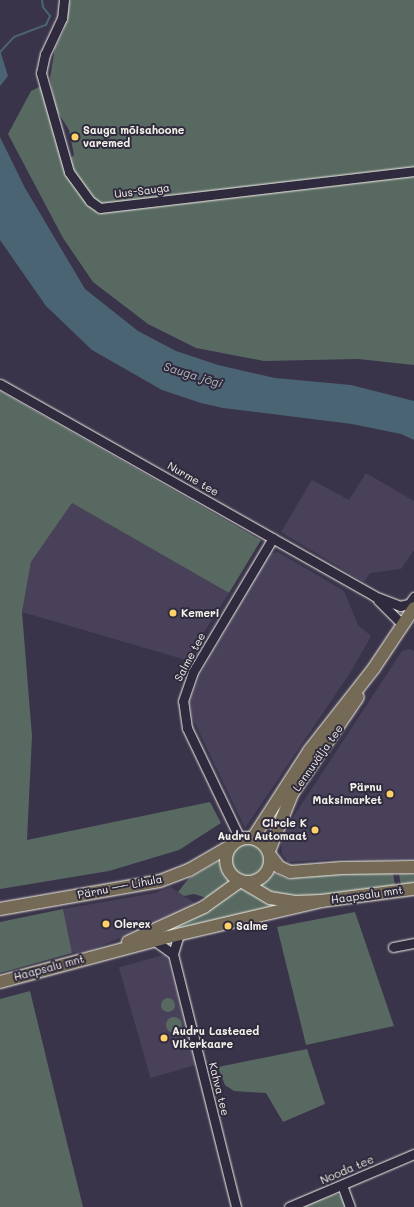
<!DOCTYPE html>
<html>
<head>
<meta charset="utf-8">
<style>
	body { margin:0 }
	#map { position:relative; width:414px; height:1207px; overflow:hidden; background:#3a344a; font-family:Mali,sans-serif }
	div>[style] { position:absolute }
	.built>* { inset:0; background:#484159; transform-origin:0 0 }
	.green>* { inset:0; background:#586961 }
	.round { border-radius:50% }
	.water>* { inset:0; background:#4b6474 }
	.stream>* { height:2px; margin:-1px; padding:0 1px; transform-origin:1px; border-radius:1px; background:#4b6474 }
	.roads { filter:drop-shadow(0 0 1px #f4f1e8) drop-shadow(0 0 1px #f4f1e8) }
	.minor>* { height:9px; margin:-4.5px; padding:0 4.5px; transform-origin:4.5px; border-radius:4.5px; background:#2f2a3d }
	.major>* { height:12px; margin:-6px; padding:0 6px; transform-origin:6px; border-radius:6px; background:#756a55 }
	.major>.ring { margin:-6px; padding:0; box-sizing:content-box; background:none; border:12px solid #756a55; border-radius:50% }
	.dots>* { width:11px; height:11px; translate:-50% -50%; box-sizing:border-box; border:2px solid #2f2a3d; border-radius:50% }
	span { translate:-50% -50%; white-space:nowrap; text-align:center; line-height:1.15; -webkit-text-stroke:4px #2f2a3d; paint-order:stroke }
	.poi-label { font-size:11px; color:#f4f1e8; font-weight:700 }
	.left { translate:0 -50%; text-align:left }
	.right { translate:-100% -50%; text-align:right }
	.street-label { font-size:11px; color:#f4f1e8 }
	.water-label { font-size:12px; color:#b0b9ba; font-style:italic }
</style>
</head>
<body>
<div id="map">
	<div class="built">
		<i style="clip-path:polygon(366px 473px,414px 501px,414px 550px,401px 569px,370px 573px,364px 582px,281px 532px,312px 480px,349px 500px)"></i>
		<i style="clip-path:polygon(72px 503px,229px 593px,186px 660px,22px 612px,31px 562px)"></i>
		<i style="clip-path:polygon(278px 552px,344px 591px,358px 625px,371px 636px,350px 673px,245px 828px,193px 719px,189px 702px,200px 675px,269px 554px)"></i>
		<i style="clip-path:polygon(409px 649px,414px 651px,414px 860px,342px 859px,288px 862px,282px 854px,281px 843px,286px 828px,402px 651px)"></i>
		<i style="clip-path:polygon(170px 887px,198px 905px,91px 950px,72px 953px,63px 909px,155px 893px)"></i>
		<i style="left:166px;top:954px;width:115px;height:49px;rotate:74deg"></i>
	</div>
	<div class="green">
		<i style="clip-path:polygon(70px 0,414px 0,414px 365px,358px 359px,264px 361px,196px 348px,148px 324px,93px 282px,63px 238px,8px 134px,31px 91px,41px 86px,65px 163px,74px 155px,69px 130px,56px 109px,50px 78px,55px 48px,64px 30px)"></i>
		<i style="clip-path:polygon(0 391px,261px 540px,229px 593px,72px 503px,31px 562px,22px 612px,32px 736px,27px 840px,210px 802px,221px 823px,179px 850px,109px 871px,0 889px)"></i>
		<i class="round" style="left:230px;top:842px;width:36px;height:36px"></i>
		<i style="clip-path:polygon(222px 859px,231px 879px,219px 890px,207px 898px,194px 894px,184px 896px,178px 892px,189px 878px)"></i>
		<i style="clip-path:polygon(272px 872px,288px 879px,337px 874px,393px 873px,395px 886px,306px 898px,280px 897px,254px 886px,262px 883px)"></i>
		<i style="clip-path:polygon(399px 874px,414px 874px,414px 884px,401px 886px)"></i>
		<i style="clip-path:polygon(241px 888px,280px 906px,160px 934px,236px 889px)"></i>
		<i style="clip-path:polygon(63px 909px,72px 953px,0 973px,0 922px)"></i>
		<i style="clip-path:polygon(355px 912px,394px 1026px,306px 1045px,277px 927px)"></i>
		<i style="clip-path:polygon(30px 991px,56px 1098px,83px 1207px,0 1207px,0 999px)"></i>
		<i class="round" style="left:161px;top:998px;width:14px;height:14px"></i>
		<i class="round" style="left:166px;top:1017px;width:16px;height:16px"></i>
		<i style="clip-path:polygon(307px 1049px,325px 1104px,283px 1122px,266px 1093px,234px 1091px,225px 1085px,218px 1067px)"></i>
		<i style="clip-path:polygon(336px 1194px,341px 1195px,348px 1207px,302px 1207px)"></i>
	</div>
	<div class="water">
		<i style="clip-path:polygon(0 50px,8px 76px,0 86px)"></i>
		<i style="clip-path:polygon(0 129px,0 137px,25px 188px,85px 289px,138px 331px,176px 351px,218px 365px,275px 378px,351px 385px,414px 401px,414px 440px,401px 434px,352px 424px,223px 408px,201px 403px,162px 390px,92px 350px,46px 306px,0 240px)"></i>
	</div>
	<div class="stream">
		<i style="left:0;top:52px;width:21px;rotate:-47deg"></i>
		<i style="left:14px;top:37px;width:34px;rotate:-21deg"></i>
		<i style="left:46px;top:25px;width:10px;rotate:-66deg"></i>
		<i style="left:50px;top:16px;width:11px;rotate:-128deg"></i>
		<i style="left:43px;top:7px;width:7px;rotate:-98deg"></i>
	</div>
	<div class="roads">
		<div class="minor">
			<i style="left:64px;top:0;width:18px;rotate:96deg"></i>
			<i style="left:62px;top:18px;width:40px;rotate:115deg"></i>
			<i style="left:45px;top:54px;width:19px;rotate:102deg"></i>
			<i style="left:41px;top:73px;width:103px;rotate:74.2deg"></i>
			<i style="left:69px;top:172px;width:36px;rotate:54deg"></i>
			<i style="left:90px;top:201px;width:12px;rotate:35deg"></i>
			<i style="left:100px;top:208px;width:316px;rotate:-6.7deg"></i>
			<i style="left:0;top:384px;width:430px;rotate:29.5deg"></i>
			<i style="left:374px;top:596px;width:28px;rotate:21deg"></i>
			<i style="left:400px;top:606px;width:9px;rotate:-13deg"></i>
			<i style="left:409px;top:604px;width:9px;rotate:-54deg"></i>
			<i style="left:378px;top:600px;width:35px;rotate:45deg"></i>
			<i style="left:240px;top:839px;width:123px;rotate:-115.5deg"></i>
			<i style="left:187px;top:728px;width:27px;rotate:-98deg"></i>
			<i style="left:183px;top:701px;width:31px;rotate:-71deg"></i>
			<i style="left:193px;top:672px;width:156px;rotate:-59.2deg"></i>
			<i style="left:179px;top:934px;width:21px;rotate:107deg"></i>
			<i style="left:173px;top:954px;width:261px;rotate:76deg"></i>
			<i style="left:155px;top:941px;width:22px;rotate:36deg"></i>
			<i style="left:393px;top:947px;width:21px;rotate:-11deg"></i>
			<i style="left:342px;top:1185px;width:23px;rotate:70deg"></i>
			<i style="left:289px;top:1207px;width:136px;rotate:-23deg"></i>
		</div>
		<div class="major">
			<i class="ring" style="left:226px;top:838px;width:32px;height:32px"></i>
			<i style="left:253px;top:838px;width:103px;rotate:-57.2deg"></i>
			<i style="left:309px;top:751px;width:105px;rotate:-51.9deg"></i>
			<i style="left:374px;top:668px;width:72px;rotate:-56.3deg"></i>
			<i style="left:269px;top:851px;width:61px;rotate:-68deg"></i>
			<i style="left:292px;top:794px;width:117px;rotate:-55.8deg"></i>
			<i style="left:270px;top:855px;width:15px;rotate:53deg"></i>
			<i style="left:279px;top:867px;width:12px;rotate:24deg"></i>
			<i style="left:290px;top:872px;width:52px;rotate:-4.4deg"></i>
			<i style="left:342px;top:868px;width:72px;rotate:-0.8deg"></i>
			<i style="left:243px;top:882px;width:31px;rotate:31deg"></i>
			<i style="left:270px;top:898px;width:24px;rotate:9deg"></i>
			<i style="left:294px;top:902px;width:27px;rotate:-2deg"></i>
			<i style="left:321px;top:901px;width:94px;rotate:-7.4deg"></i>
			<i style="left:0;top:909px;width:162px;rotate:-9.9deg"></i>
			<i style="left:160px;top:881px;width:31px;rotate:-21deg"></i>
			<i style="left:189px;top:870px;width:50px;rotate:-30.2deg"></i>
			<i style="left:128px;top:942px;width:84px;rotate:-24.7deg"></i>
			<i style="left:204px;top:907px;width:44px;rotate:-35.8deg"></i>
			<i style="left:0;top:982px;width:174px;rotate:-15deg"></i>
			<i style="left:168px;top:937px;width:157px;rotate:-13.2deg"></i>
		</div>
	</div>
	<div class="dots">
		<i style="left:75px;top:137px;background:#ffd166"></i>
		<i style="left:173px;top:613px;background:#ffd166"></i>
		<i style="left:390px;top:794px;background:#ffd166"></i>
		<i style="left:315px;top:830px;background:#ffd166"></i>
		<i style="left:106px;top:924px;background:#ffd166"></i>
		<i style="left:228px;top:926px;background:#ffd166"></i>
		<i style="left:164px;top:1038px;background:#ffd166"></i>
	</div>
	<div class="poi-label">
		<span class="left" style="left:83px;top:137px">Sauga mõisahoone<br>varemed</span>
		<span class="left" style="left:181px;top:613px">Kemeri</span>
		<span class="right" style="left:382px;top:794px">Pärnu<br>Maksimarket</span>
		<span class="right" style="left:307px;top:830px">Circle K<br>Audru Automaat</span>
		<span class="left" style="left:114px;top:924px">Olerex</span>
		<span class="left" style="left:236px;top:926px">Salme</span>
		<span class="left" style="left:172px;top:1038px">Audru Lasteaed<br>Vikerkaare</span>
	</div>
	<div class="street-label">
		<span style="left:142px;top:191px;rotate:-7deg">Uus-Sauga</span>
		<span style="left:193px;top:479px;rotate:30deg">Nurme tee</span>
		<span style="left:190px;top:657px;rotate:-62deg">Salme tee</span>
		<span style="left:318px;top:758px;rotate:-55deg">Lennuvälja tee</span>
		<span style="left:120px;top:887px;rotate:-11deg">Pärnu — Lihula</span>
		<span style="left:367px;top:895px;rotate:-8deg">Haapsalu mnt</span>
		<span style="left:49px;top:968px;rotate:-15deg">Haapsalu mnt</span>
		<span style="left:219px;top:1089px;rotate:76deg">Kahva tee</span>
		<span style="left:347px;top:1170px;rotate:-23deg">Nooda tee</span>
	</div>
	<div class="water-label">
		<span style="left:193px;top:375px;rotate:17deg">Sauga jõgi</span>
	</div>
</div>
</body>
</html>
